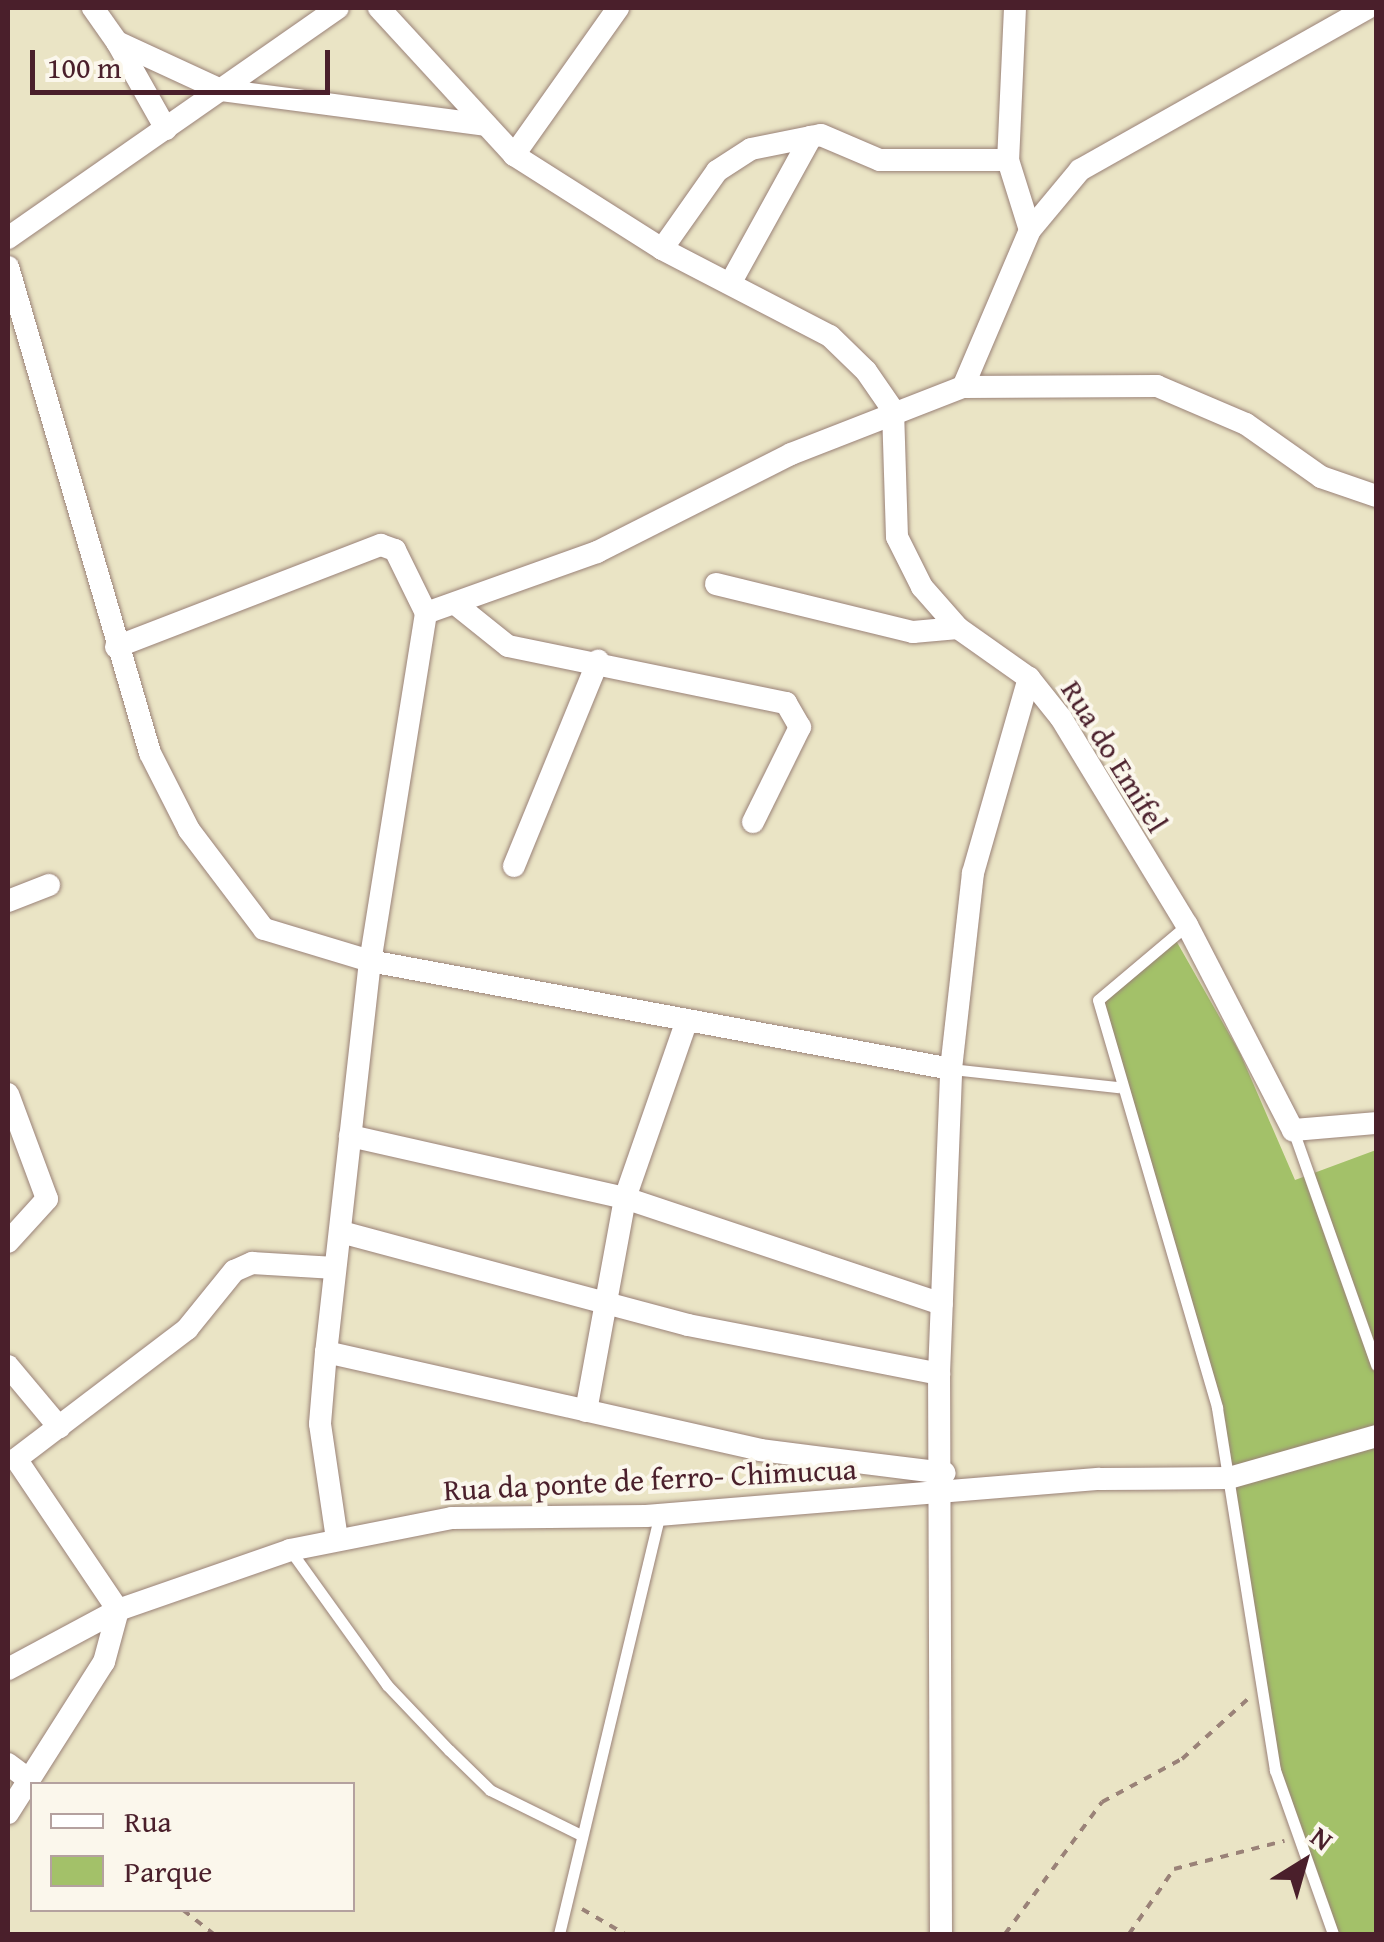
<!DOCTYPE html>
<html>
<head>
<meta charset="utf-8">
<style>
	body { margin:0 }
	#map { position:relative; width:1384px; height:1942px; overflow:hidden; background:#eae4c5; font-family:"Gentium Book Plus",serif }
	div>[style] { position:absolute }
	.green>* { inset:0; background:#a3c169 }
	.path>* { height:4px; margin-top:-2px; transform-origin:0; background:repeating-linear-gradient(90deg,#9a8278 0 8px,transparent 0 16px) }
	.roads { filter:drop-shadow(0 0 2px #9a8278) drop-shadow(0 0 2px #9a8278) }
	.service>* { height:11px; margin:-5.5px; padding:0 5.5px; transform-origin:5.5px; border-radius:5.5px; background:#fff }
	.minor>* { height:22px; margin:-11px; padding:0 11px; transform-origin:11px; border-radius:11px; background:#fff }
	span { translate:-50% -50%; white-space:nowrap; text-align:center; line-height:1.15; -webkit-text-stroke:8px #fbf7ec; paint-order:stroke }
	.street-label { font-size:30px; color:#4a1f2b }
	.frame { position:absolute; inset:0; border:10px solid #4a1f2b; pointer-events:none }
	.legend { position:absolute; left:30px; top:1782px; width:325px; height:130px; box-sizing:border-box; background:#fbf7ec; border:2px solid #b4a19f; margin:0; padding:12px 18px; list-style:none; font-size:30px; color:#4a1f2b }
	.legend li { display:flex; align-items:center; gap:20px; height:50px }
	.legend b { width:50px; border:2px solid #b4a19f }
	.north { position:absolute; left:1254px; top:1812px; width:100px; height:100px; -webkit-text-stroke:8px #fbf7ec; paint-order:stroke; rotate:37deg; font-size:28px; font-weight:700; line-height:40px; text-align:center; color:#4a1f2b }
	.north::after { content:''; display:block; margin:auto; width:35px; height:45px; background:#4a1f2b; clip-path:polygon(50% 0,100% 100%,50% 72%,0 100%) }
	.scale { position:absolute; left:30px; top:50px; width:300px; height:45px; box-sizing:border-box; border:5px solid #4a1f2b; border-top:0; padding-left:12px; font-size:30px; line-height:35px; white-space:nowrap; color:#4a1f2b; -webkit-text-stroke:8px #fbf7ec; paint-order:stroke }
</style>
</head>
<body>
<div id="map">
	<div class="green">
		<i style="clip-path:polygon(1174px 937px,1240px 1053px,1295px 1180px,1376px 1150px,1376px 1934px,1333px 1934px,1275px 1770px,1217px 1408px,1101px 1019px,1104px 990px)"></i>
	</div>
	<div class="path">
		<i style="left:582px;top:1909px;width:50px;rotate:30.2deg"></i>
		<i style="left:183px;top:1910px;width:39px;rotate:38deg"></i>
		<i style="left:1005px;top:1934px;width:164px;rotate:-53.7deg"></i>
		<i style="left:1102px;top:1802px;width:91px;rotate:-28.3deg"></i>
		<i style="left:1182px;top:1759px;width:89px;rotate:-42.3deg"></i>
		<i style="left:1129px;top:1934px;width:79px;rotate:-55.3deg"></i>
		<i style="left:1174px;top:1869px;width:114px;rotate:-14.3deg"></i>
	</div>
	<div class="roads">
		<div class="service">
			<i style="left:1187px;top:925px;width:116px;rotate:139.9deg"></i>
			<i style="left:1098px;top:1000px;width:425px;rotate:73.7deg"></i>
			<i style="left:1217px;top:1408px;width:367px;rotate:80.9deg"></i>
			<i style="left:1275px;top:1770px;width:174px;rotate:70.5deg"></i>
			<i style="left:951px;top:1069px;width:168px;rotate:6.2deg"></i>
			<i style="left:1293px;top:1130px;width:249px;rotate:70.5deg"></i>
			<i style="left:290px;top:1550px;width:166px;rotate:54.3deg"></i>
			<i style="left:387px;top:1685px;width:90px;rotate:46.4deg"></i>
			<i style="left:449px;top:1750px;width:57px;rotate:44.3deg"></i>
			<i style="left:490px;top:1790px;width:102px;rotate:26.3deg"></i>
			<i style="left:559px;top:1934px;width:430px;rotate:-76.5deg"></i>
		</div>
		<div class="minor">
			<i style="left:93px;top:8px;width:42px;rotate:54.8deg"></i>
			<i style="left:117px;top:42px;width:115px;rotate:24.8deg"></i>
			<i style="left:221px;top:90px;width:267px;rotate:7.5deg"></i>
			<i style="left:379px;top:8px;width:200px;rotate:47.4deg"></i>
			<i style="left:514px;top:155px;width:175px;rotate:32.4deg"></i>
			<i style="left:662px;top:249px;width:189px;rotate:27.4deg"></i>
			<i style="left:830px;top:336px;width:50px;rotate:44.2deg"></i>
			<i style="left:866px;top:371px;width:47px;rotate:55.3deg"></i>
			<i style="left:893px;top:410px;width:127px;rotate:88.2deg"></i>
			<i style="left:897px;top:537px;width:56px;rotate:63.4deg"></i>
			<i style="left:922px;top:587px;width:55px;rotate:48.7deg"></i>
			<i style="left:958px;top:628px;width:87px;rotate:35.2deg"></i>
			<i style="left:1029px;top:678px;width:51px;rotate:51.3deg"></i>
			<i style="left:1061px;top:718px;width:242px;rotate:58.7deg"></i>
			<i style="left:1187px;top:925px;width:231px;rotate:62.7deg"></i>
			<i style="left:1293px;top:1130px;width:83px;rotate:-4.8deg"></i>
			<i style="left:1015px;top:8px;width:152px;rotate:92.6deg"></i>
			<i style="left:1008px;top:160px;width:73px;rotate:72.6deg"></i>
			<i style="left:117px;top:42px;width:100px;rotate:60.6deg"></i>
			<i style="left:514px;top:155px;width:180px;rotate:-54.7deg"></i>
			<i style="left:8px;top:238px;width:402px;rotate:-34.9deg"></i>
			<i style="left:662px;top:249px;width:95px;rotate:-54.8deg"></i>
			<i style="left:717px;top:171px;width:40px;rotate:-32.9deg"></i>
			<i style="left:751px;top:149px;width:71px;rotate:-11.3deg"></i>
			<i style="left:821px;top:135px;width:64px;rotate:23deg"></i>
			<i style="left:880px;top:160px;width:128px"></i>
			<i style="left:8px;top:267px;width:506px;rotate:73.71deg"></i>
			<i style="left:150px;top:753px;width:86px;rotate:63.1deg"></i>
			<i style="left:189px;top:830px;width:124px;rotate:52.9deg"></i>
			<i style="left:264px;top:929px;width:111px;rotate:16.8deg"></i>
			<i style="left:370px;top:961px;width:591px;rotate:10.53deg"></i>
			<i style="left:731px;top:282px;width:166px;rotate:-61.1deg"></i>
			<i style="left:963px;top:387px;width:171px;rotate:-66.9deg"></i>
			<i style="left:1030px;top:230px;width:78px;rotate:-50.2deg"></i>
			<i style="left:1080px;top:170px;width:330px;rotate:-29.4deg"></i>
			<i style="left:716px;top:584px;width:203px;rotate:13.7deg"></i>
			<i style="left:913px;top:632px;width:45px;rotate:-5.1deg"></i>
			<i style="left:458px;top:606px;width:64px;rotate:38.7deg"></i>
			<i style="left:508px;top:646px;width:284px;rotate:11.6deg"></i>
			<i style="left:786px;top:703px;width:28px;rotate:60deg"></i>
			<i style="left:800px;top:727px;width:106px;rotate:116.3deg"></i>
			<i style="left:426px;top:613px;width:182px;rotate:-19.6deg"></i>
			<i style="left:597px;top:552px;width:217px;rotate:-26.8deg"></i>
			<i style="left:791px;top:454px;width:185px;rotate:-21.3deg"></i>
			<i style="left:963px;top:387px;width:194px;rotate:-0.3deg"></i>
			<i style="left:1157px;top:386px;width:97px;rotate:23.1deg"></i>
			<i style="left:1246px;top:424px;width:92px;rotate:35.2deg"></i>
			<i style="left:1321px;top:477px;width:58px;rotate:19.1deg"></i>
			<i style="left:116px;top:647px;width:284px;rotate:-21.1deg"></i>
			<i style="left:381px;top:545px;width:15px;rotate:20deg"></i>
			<i style="left:395px;top:550px;width:70px;rotate:63.8deg"></i>
			<i style="left:426px;top:613px;width:352px;rotate:99.1deg"></i>
			<i style="left:370px;top:961px;width:393px;rotate:96.4deg"></i>
			<i style="left:326px;top:1352px;width:72px;rotate:94.8deg"></i>
			<i style="left:320px;top:1424px;width:116px;rotate:81.6deg"></i>
			<i style="left:514px;top:866px;width:222px;rotate:-67.7deg"></i>
			<i style="left:8px;top:901px;width:44px;rotate:-21.3deg"></i>
			<i style="left:8px;top:1094px;width:112px;rotate:69.6deg"></i>
			<i style="left:47px;top:1199px;width:58px;rotate:132.2deg"></i>
			<i style="left:350px;top:1136px;width:282px;rotate:12.7deg"></i>
			<i style="left:625px;top:1198px;width:334px;rotate:18.5deg"></i>
			<i style="left:341px;top:1232px;width:359px;rotate:15deg"></i>
			<i style="left:688px;top:1325px;width:256px;rotate:11deg"></i>
			<i style="left:326px;top:1352px;width:445px;rotate:12.7deg"></i>
			<i style="left:760px;top:1450px;width:186px;rotate:7.1deg"></i>
			<i style="left:8px;top:1366px;width:80px;rotate:50.1deg"></i>
			<i style="left:586px;top:1411px;width:217px;rotate:-79.6deg"></i>
			<i style="left:625px;top:1198px;width:188px;rotate:-70.8deg"></i>
			<i style="left:8px;top:1669px;width:125px;rotate:-28.2deg"></i>
			<i style="left:118px;top:1610px;width:182px;rotate:-19.2deg"></i>
			<i style="left:290px;top:1550px;width:165px;rotate:-11.2deg"></i>
			<i style="left:452px;top:1518px;width:194px;rotate:-0.6deg"></i>
			<i style="left:646px;top:1516px;width:455px;rotate:-4.7deg"></i>
			<i style="left:1099px;top:1479px;width:130px;rotate:-0.4deg"></i>
			<i style="left:1229px;top:1478px;width:153px;rotate:-15.9deg"></i>
			<i style="left:8px;top:1764px;width:26px;rotate:37deg"></i>
			<i style="left:8px;top:1813px;width:179px;rotate:-57.6deg"></i>
			<i style="left:104px;top:1662px;width:54px;rotate:-74.9deg"></i>
			<i style="left:118px;top:1610px;width:182px;rotate:-124deg"></i>
			<i style="left:16px;top:1459px;width:215px;rotate:-37.2deg"></i>
			<i style="left:187px;top:1329px;width:75px;rotate:-51deg"></i>
			<i style="left:234px;top:1271px;width:20px;rotate:-24deg"></i>
			<i style="left:252px;top:1263px;width:83px;rotate:3.4deg"></i>
			<i style="left:941px;top:1934px;width:560px;rotate:-90.2deg"></i>
			<i style="left:939px;top:1374px;width:305px;rotate:-87.7deg"></i>
			<i style="left:951px;top:1069px;width:197px;rotate:-83.6deg"></i>
			<i style="left:973px;top:873px;width:203px;rotate:-74deg"></i>
		</div>
	</div>
	<div class="street-label">
		<span style="left:1115px;top:756px;rotate:58deg">Rua do Emifel</span>
		<span style="left:650px;top:1479px;rotate:-3deg">Rua da ponte de ferro- Chimucua</span>
	</div>
	<div class="frame"></div>
	<ul class="legend">
	<li><b style="height:12px;background:#fff"></b>Rua</li>
	<li><b style="height:28px;background:#a3c169"></b>Parque</li>
	</ul>
	<div class="north">N</div>
	<div class="scale">100 m</div>
</div>
</body>
</html>
